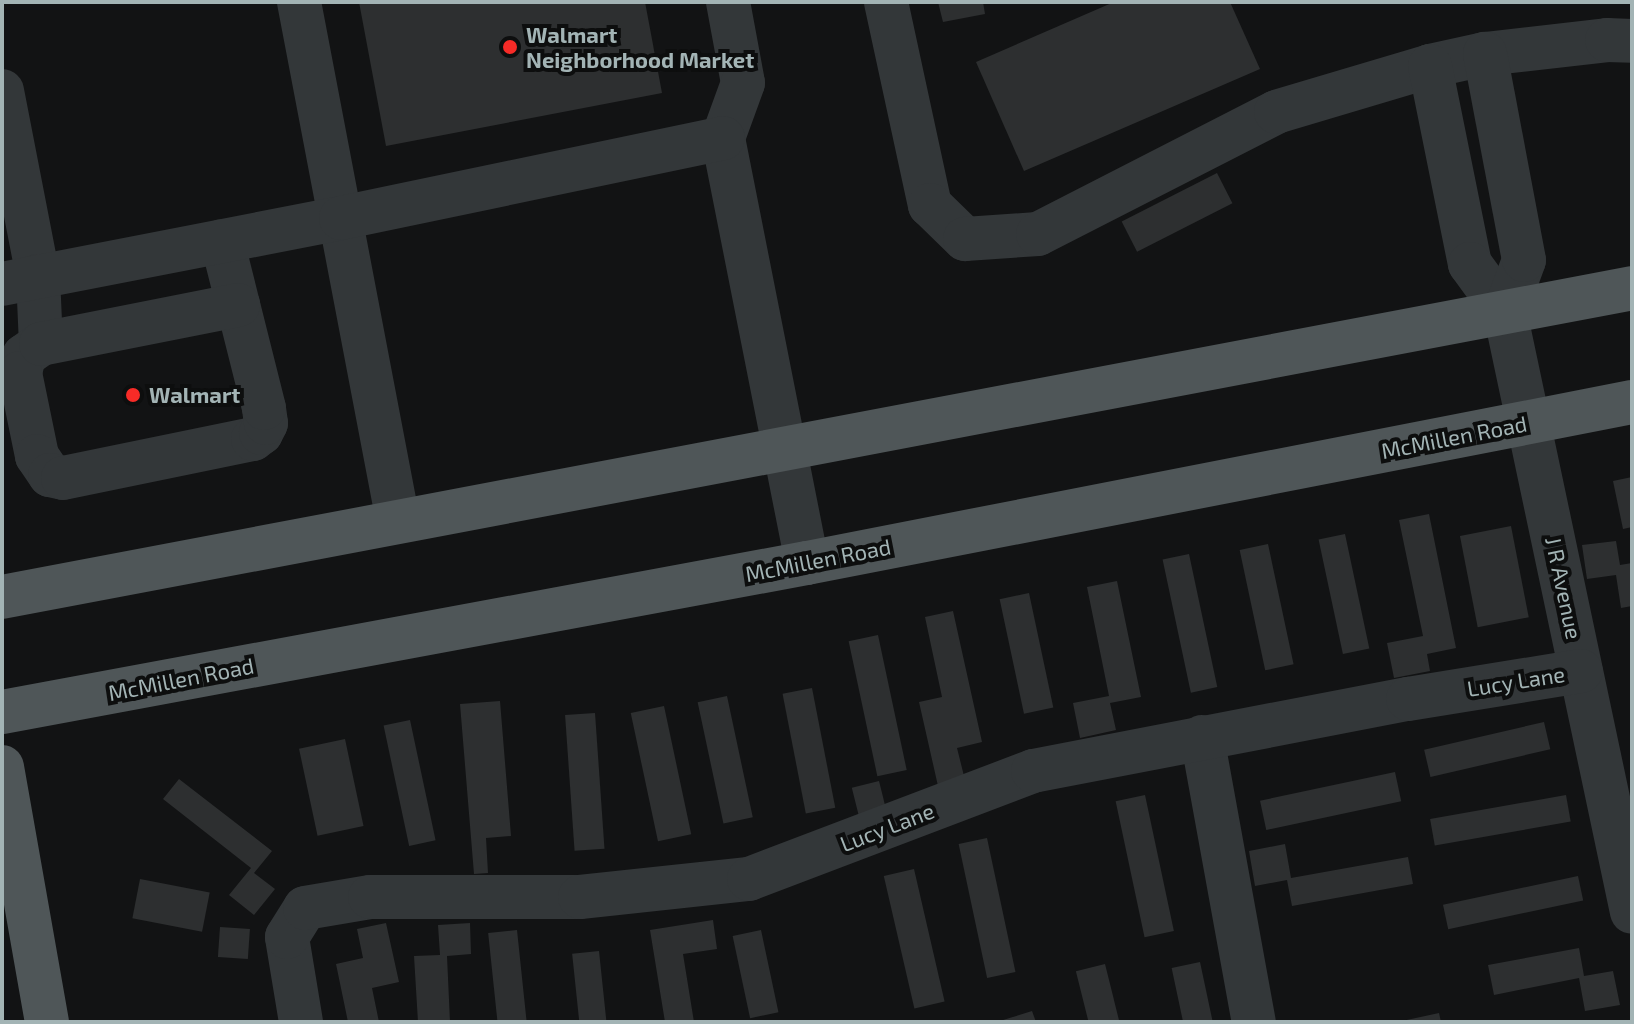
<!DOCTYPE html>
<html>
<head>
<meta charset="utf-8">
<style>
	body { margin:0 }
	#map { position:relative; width:1634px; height:1024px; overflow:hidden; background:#121314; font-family:"Exo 2",sans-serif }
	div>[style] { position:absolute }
	.building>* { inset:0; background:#2d2f30; transform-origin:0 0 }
	.minor>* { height:44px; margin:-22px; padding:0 22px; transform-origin:22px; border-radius:22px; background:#333739 }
	.major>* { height:44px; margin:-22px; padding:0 22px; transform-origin:22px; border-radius:22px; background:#4f5658 }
	.dots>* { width:22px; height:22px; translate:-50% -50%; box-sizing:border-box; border:4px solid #0d0e0e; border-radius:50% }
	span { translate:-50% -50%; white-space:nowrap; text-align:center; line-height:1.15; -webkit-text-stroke:8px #0d0e0e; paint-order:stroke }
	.poi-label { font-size:22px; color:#a3b4b5; font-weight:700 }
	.left { translate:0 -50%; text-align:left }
	.street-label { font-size:22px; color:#a3b4b5 }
	.frame { position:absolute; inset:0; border:4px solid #a3b4b5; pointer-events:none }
</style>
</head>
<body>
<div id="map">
	<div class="building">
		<i style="clip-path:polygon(359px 2px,645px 2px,662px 93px,386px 146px)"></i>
		<i style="clip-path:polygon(938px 2px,983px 2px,985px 14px,943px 22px)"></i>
		<i style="clip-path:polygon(1114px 2px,1230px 2px,1260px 69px,1024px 171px,976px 62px)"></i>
		<i style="left:1217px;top:173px;width:34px;height:107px;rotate:63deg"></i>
		<i style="clip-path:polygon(1632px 477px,1632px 527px,1623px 529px,1613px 481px)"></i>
		<i style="clip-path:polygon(1429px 514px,1456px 648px,1427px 654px,1430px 671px,1394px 678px,1387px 643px,1423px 636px,1399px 520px)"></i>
		<i style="left:1511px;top:526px;width:93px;height:52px;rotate:79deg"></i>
		<i style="left:1345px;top:534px;width:117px;height:27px;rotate:78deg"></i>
		<i style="clip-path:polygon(1616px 541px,1620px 565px,1632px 563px,1632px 606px,1621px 608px,1616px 575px,1587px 579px,1582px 545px)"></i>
		<i style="left:1268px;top:544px;width:123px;height:29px;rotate:78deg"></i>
		<i style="left:1189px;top:554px;width:136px;height:27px;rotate:78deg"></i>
		<i style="clip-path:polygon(1117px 581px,1141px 697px,1110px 703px,1116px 730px,1080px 738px,1073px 703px,1109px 696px,1087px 587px)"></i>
		<i style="left:1029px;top:593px;width:117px;height:30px;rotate:78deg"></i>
		<i style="clip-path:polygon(953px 611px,982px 742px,957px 748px,965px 780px,938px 786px,919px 702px,942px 697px,925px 617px)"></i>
		<i style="left:878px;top:635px;width:138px;height:30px;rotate:78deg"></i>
		<i style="left:812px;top:688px;width:122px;height:30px;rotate:79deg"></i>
		<i style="left:727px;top:696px;width:124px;height:30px;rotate:78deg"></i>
		<i style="clip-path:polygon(500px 701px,511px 836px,486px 838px,488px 873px,474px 874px,460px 704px)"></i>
		<i style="left:664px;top:706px;width:131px;height:34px;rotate:78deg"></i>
		<i style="left:595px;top:713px;width:136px;height:30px;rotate:86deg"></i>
		<i style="left:410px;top:720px;width:123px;height:27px;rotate:78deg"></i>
		<i style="left:1544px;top:722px;width:28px;height:123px;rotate:77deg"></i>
		<i style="left:345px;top:739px;width:89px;height:47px;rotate:78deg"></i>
		<i style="left:1395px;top:772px;width:30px;height:138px;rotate:78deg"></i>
		<i style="clip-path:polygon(179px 779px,272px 851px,254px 873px,275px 889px,254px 915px,229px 895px,251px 868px,163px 799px)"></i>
		<i style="left:879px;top:781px;width:29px;height:28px;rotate:76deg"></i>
		<i style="left:1145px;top:795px;width:139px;height:30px;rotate:78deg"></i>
		<i style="left:1566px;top:795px;width:27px;height:138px;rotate:80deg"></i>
		<i style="left:987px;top:838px;width:137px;height:29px;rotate:78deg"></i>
		<i style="clip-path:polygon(1285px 844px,1291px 878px,1408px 857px,1413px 884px,1292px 906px,1287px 880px,1255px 886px,1249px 851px)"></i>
		<i style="left:914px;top:869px;width:136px;height:31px;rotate:77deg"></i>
		<i style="left:1578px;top:876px;width:25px;height:138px;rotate:78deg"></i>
		<i style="left:140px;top:879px;width:71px;height:40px;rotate:11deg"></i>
		<i style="clip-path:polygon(713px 920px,717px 949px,683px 954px,694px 1022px,665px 1022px,650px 930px)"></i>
		<i style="clip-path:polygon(386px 923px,399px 982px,372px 988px,379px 1022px,348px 1022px,336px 964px,363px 958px,357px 929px)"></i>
		<i style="clip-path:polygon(470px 923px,471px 954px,447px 956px,450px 1022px,418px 1022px,414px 956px,440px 955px,438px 925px)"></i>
		<i style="left:220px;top:927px;width:30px;height:30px;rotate:4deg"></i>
		<i style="left:517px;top:930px;width:92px;height:29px;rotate:84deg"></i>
		<i style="left:761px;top:930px;width:84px;height:29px;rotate:78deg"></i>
		<i style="clip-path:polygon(1579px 948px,1584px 976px,1613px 971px,1620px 1005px,1585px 1011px,1579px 978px,1494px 995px,1488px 965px)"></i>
		<i style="left:599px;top:951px;width:71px;height:27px;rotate:84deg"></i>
		<i style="left:1200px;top:962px;width:61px;height:29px;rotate:78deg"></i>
		<i style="left:1105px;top:964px;width:60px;height:30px;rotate:76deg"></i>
		<i style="clip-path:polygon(1032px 1011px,1036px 1022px,1000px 1022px,1000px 1021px)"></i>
		<i style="clip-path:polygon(1439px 1013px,1441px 1022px,1402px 1022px,1402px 1021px)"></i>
	</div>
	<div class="minor">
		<i style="left:299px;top:2px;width:528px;rotate:79.2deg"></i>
		<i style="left:728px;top:2px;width:82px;rotate:79.5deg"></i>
		<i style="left:743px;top:83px;width:59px;rotate:110deg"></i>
		<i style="left:723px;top:138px;width:433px;rotate:78.8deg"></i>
		<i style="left:886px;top:2px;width:208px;rotate:77.8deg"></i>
		<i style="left:930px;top:205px;width:49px;rotate:44.2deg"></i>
		<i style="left:965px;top:239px;width:73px;rotate:-3.9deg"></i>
		<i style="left:1038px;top:234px;width:267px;rotate:-27.1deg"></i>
		<i style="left:1276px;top:112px;width:161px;rotate:-16.6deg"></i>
		<i style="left:1430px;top:66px;width:56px;rotate:-12.3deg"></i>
		<i style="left:1485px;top:54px;width:123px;rotate:-6.5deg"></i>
		<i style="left:1607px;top:40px;width:25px;rotate:2deg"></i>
		<i style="left:1430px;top:66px;width:202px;rotate:78.6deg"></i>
		<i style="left:1470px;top:264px;width:59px;rotate:53.9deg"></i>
		<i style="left:1505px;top:312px;width:55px;rotate:-69.9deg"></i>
		<i style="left:1524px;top:260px;width:210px;rotate:-100.7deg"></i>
		<i style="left:2px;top:91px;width:188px;rotate:79deg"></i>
		<i style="left:38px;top:276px;width:68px;rotate:87.5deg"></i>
		<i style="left:41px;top:344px;width:21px;rotate:145deg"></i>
		<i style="left:24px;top:356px;width:17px;rotate:103deg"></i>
		<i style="left:20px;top:373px;width:85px;rotate:78.4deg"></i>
		<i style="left:37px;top:456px;width:23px;rotate:56deg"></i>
		<i style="left:50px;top:475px;width:13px;rotate:13deg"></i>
		<i style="left:63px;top:478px;width:194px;rotate:-11.6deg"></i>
		<i style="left:253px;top:439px;width:10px;rotate:-37deg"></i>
		<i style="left:261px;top:433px;width:11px;rotate:-63deg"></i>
		<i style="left:266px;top:423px;width:15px;rotate:-98deg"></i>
		<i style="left:264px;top:408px;width:172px;rotate:-104.1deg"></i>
		<i style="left:2px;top:284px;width:345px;rotate:-11deg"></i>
		<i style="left:341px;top:218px;width:390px;rotate:-11.8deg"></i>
		<i style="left:1505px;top:312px;width:613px;rotate:78.05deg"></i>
		<i style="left:41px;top:344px;width:201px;rotate:-11.2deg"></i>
		<i style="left:1202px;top:737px;width:290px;rotate:79.7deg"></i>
		<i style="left:301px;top:1022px;width:86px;rotate:-99.4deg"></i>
		<i style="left:287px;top:937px;width:34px;rotate:-58deg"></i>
		<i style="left:305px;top:908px;width:66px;rotate:-9.6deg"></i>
		<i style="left:370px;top:897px;width:210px"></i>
		<i style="left:580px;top:897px;width:170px;rotate:-6.1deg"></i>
		<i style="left:749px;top:879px;width:304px;rotate:-20.8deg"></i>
		<i style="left:1033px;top:771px;width:382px;rotate:-10.9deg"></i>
		<i style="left:1408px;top:699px;width:175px;rotate:-9.2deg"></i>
	</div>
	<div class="major">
		<i style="left:2px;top:597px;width:1659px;rotate:-10.73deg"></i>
		<i style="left:2px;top:712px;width:819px;rotate:-10.49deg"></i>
		<i style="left:807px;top:563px;width:841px;rotate:-11.04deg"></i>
		<i style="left:2px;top:767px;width:259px;rotate:80deg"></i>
	</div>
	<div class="dots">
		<i style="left:510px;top:47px;background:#f72b27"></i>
		<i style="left:133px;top:395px;background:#f72b27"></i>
	</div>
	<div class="poi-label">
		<span class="left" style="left:526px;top:47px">Walmart<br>Neighborhood Market</span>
		<span class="left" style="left:149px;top:395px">Walmart</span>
	</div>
	<div class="street-label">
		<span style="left:1454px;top:437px;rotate:-11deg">McMillen Road</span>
		<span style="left:818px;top:560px;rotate:-11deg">McMillen Road</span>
		<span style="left:1564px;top:588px;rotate:78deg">J R Avenue</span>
		<span style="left:181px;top:679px;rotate:-11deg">McMillen Road</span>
		<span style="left:1516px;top:681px;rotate:-9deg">Lucy Lane</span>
		<span style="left:887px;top:827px;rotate:-21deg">Lucy Lane</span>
	</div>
	<div class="frame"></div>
</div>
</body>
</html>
